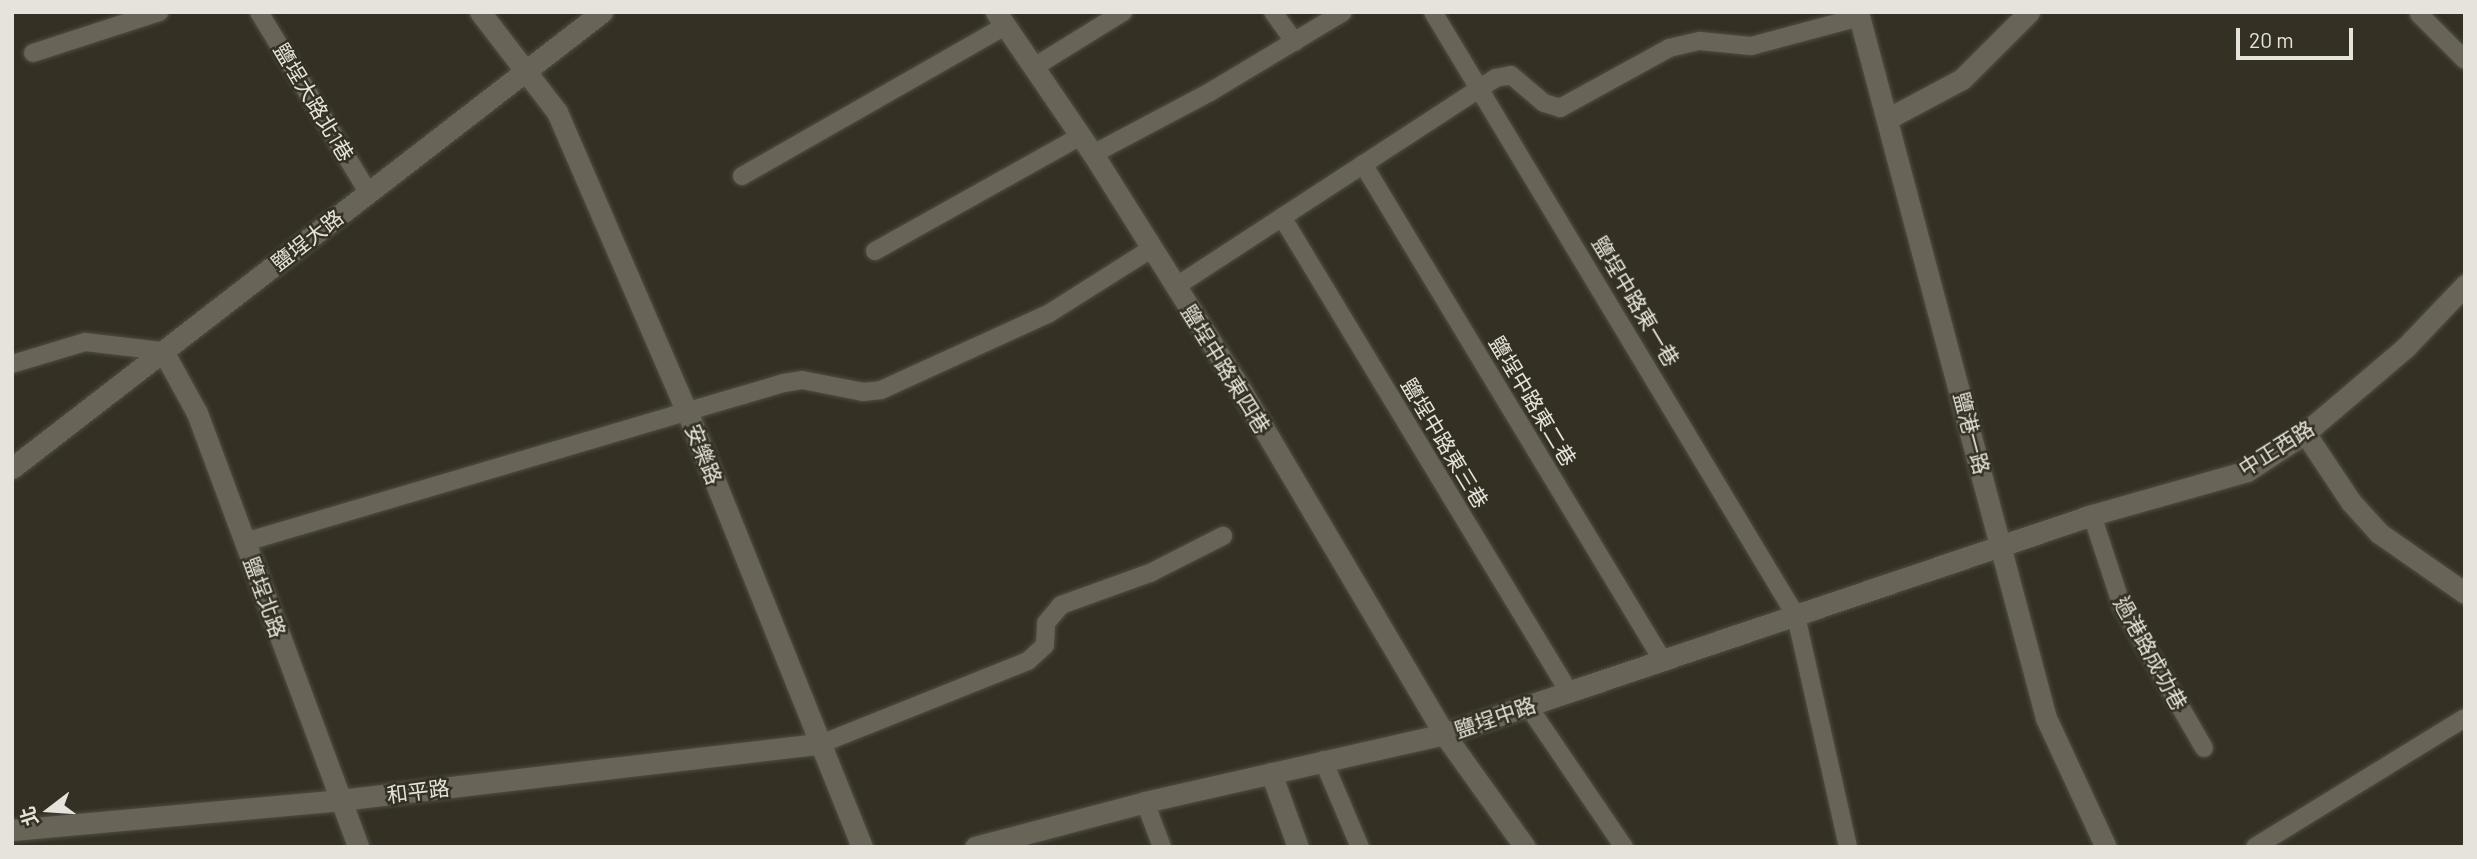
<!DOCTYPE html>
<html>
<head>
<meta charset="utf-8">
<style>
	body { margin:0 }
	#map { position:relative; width:2477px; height:859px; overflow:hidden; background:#343024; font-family:Barlow,"Noto Sans TC",sans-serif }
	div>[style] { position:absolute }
	.roads { filter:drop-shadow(0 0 2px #504d43) drop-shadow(0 0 2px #504d43) }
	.lane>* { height:18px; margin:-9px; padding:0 9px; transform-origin:9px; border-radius:9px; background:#696458 }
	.street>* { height:21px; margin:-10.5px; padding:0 10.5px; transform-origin:10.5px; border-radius:10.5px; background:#696458 }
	span { translate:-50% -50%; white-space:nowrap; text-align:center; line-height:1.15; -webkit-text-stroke:5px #343024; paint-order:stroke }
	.street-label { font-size:21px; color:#e6e3dc }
	.frame { position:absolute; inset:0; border:14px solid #e6e3dc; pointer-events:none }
	.north { position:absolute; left:14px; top:775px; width:70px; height:70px; -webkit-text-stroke:5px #343024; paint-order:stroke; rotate:253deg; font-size:19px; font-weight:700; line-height:28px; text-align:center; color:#e6e3dc }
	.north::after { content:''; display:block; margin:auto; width:24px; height:32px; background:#e6e3dc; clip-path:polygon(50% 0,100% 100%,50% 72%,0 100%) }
	.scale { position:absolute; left:2236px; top:28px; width:117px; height:32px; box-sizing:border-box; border:4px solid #e6e3dc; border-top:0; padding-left:9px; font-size:21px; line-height:24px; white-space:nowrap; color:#e6e3dc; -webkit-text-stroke:5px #343024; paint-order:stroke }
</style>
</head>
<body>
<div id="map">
	<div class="roads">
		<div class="lane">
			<i style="left:259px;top:12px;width:210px;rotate:58.8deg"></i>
			<i style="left:1273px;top:12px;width:37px;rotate:54deg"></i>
			<i style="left:1433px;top:12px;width:705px;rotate:58.99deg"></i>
			<i style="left:1796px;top:616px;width:237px;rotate:77.3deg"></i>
			<i style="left:2419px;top:14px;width:65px;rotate:45deg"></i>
			<i style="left:33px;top:53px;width:133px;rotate:-18deg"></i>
			<i style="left:1034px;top:67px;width:105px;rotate:-31.7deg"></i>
			<i style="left:1093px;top:154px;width:132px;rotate:-27.9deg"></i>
			<i style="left:1210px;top:92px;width:155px;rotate:-31deg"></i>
			<i style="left:1363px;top:164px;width:581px;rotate:58.88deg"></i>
			<i style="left:742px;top:176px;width:303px;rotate:-29.7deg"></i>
			<i style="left:1282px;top:217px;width:555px;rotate:58.86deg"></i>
			<i style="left:875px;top:251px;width:236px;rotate:-29.2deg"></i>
			<i style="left:1175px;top:287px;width:383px;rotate:-33.1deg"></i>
			<i style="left:1496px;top:78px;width:15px;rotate:-11deg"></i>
			<i style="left:1511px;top:75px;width:43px;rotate:40.3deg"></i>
			<i style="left:1544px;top:103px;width:17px;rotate:17deg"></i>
			<i style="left:1560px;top:108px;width:124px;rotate:-28.8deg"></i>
			<i style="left:1669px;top:48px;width:32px;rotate:-13deg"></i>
			<i style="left:1700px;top:41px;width:51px;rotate:5.6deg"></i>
			<i style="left:1751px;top:46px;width:112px;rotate:-15deg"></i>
			<i style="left:12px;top:364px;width:76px;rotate:-16.8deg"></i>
			<i style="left:85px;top:342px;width:79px;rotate:6.6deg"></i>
			<i style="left:2092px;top:515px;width:96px;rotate:71.8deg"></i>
			<i style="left:2122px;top:606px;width:164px;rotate:60deg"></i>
			<i style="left:245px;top:542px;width:562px;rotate:-16.44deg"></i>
			<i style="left:784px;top:383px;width:18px;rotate:-9deg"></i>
			<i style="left:802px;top:380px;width:62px;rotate:11.1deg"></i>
			<i style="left:863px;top:392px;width:18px;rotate:-6deg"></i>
			<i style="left:881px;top:390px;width:183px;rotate:-24.5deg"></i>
			<i style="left:1048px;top:314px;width:122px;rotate:-32.3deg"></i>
			<i style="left:1528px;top:706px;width:171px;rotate:55.8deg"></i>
			<i style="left:823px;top:743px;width:221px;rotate:-21.8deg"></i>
			<i style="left:1028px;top:661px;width:23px;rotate:-43deg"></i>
			<i style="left:1045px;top:645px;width:22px;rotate:-87deg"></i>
			<i style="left:1046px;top:623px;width:23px;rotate:-50deg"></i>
			<i style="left:1061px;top:605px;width:95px;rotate:-19.8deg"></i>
			<i style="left:1150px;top:573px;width:82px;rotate:-26.9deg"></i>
			<i style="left:1323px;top:760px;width:95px;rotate:67deg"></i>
			<i style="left:1145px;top:802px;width:48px;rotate:69.3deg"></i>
			<i style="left:2255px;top:847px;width:246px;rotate:-31.6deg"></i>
		</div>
		<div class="street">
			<i style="left:480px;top:12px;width:126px;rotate:52.4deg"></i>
			<i style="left:557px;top:112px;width:329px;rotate:66.6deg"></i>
			<i style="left:688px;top:414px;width:467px;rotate:68.1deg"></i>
			<i style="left:996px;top:12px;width:172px;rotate:55.7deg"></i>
			<i style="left:1093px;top:154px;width:267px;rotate:57.9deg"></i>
			<i style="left:1235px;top:380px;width:411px;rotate:59.4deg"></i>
			<i style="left:1444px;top:734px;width:139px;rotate:54.4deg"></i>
			<i style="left:1858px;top:12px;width:731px;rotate:75.09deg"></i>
			<i style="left:2046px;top:718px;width:142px;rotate:65.1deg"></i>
			<i style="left:1887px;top:119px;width:85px;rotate:-28.1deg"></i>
			<i style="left:1962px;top:79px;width:95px;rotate:-45deg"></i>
			<i style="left:163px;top:351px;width:71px;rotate:61.3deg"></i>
			<i style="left:197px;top:413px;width:463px;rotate:69.6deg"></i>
			<i style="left:2305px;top:433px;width:83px;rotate:56.3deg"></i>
			<i style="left:2351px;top:502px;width:42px;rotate:47.9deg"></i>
			<i style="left:2379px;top:533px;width:105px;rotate:34.9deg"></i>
			<i style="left:12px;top:468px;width:746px;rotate:-37.7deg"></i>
			<i style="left:1271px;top:773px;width:79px;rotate:70deg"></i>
			<i style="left:12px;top:830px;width:329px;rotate:-5.2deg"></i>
			<i style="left:340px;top:800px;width:486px;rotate:-6.7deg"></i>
			<i style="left:975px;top:847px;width:176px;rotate:-14.8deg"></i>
			<i style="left:1145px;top:802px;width:307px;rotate:-12.8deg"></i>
			<i style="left:1444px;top:734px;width:684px;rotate:-18.67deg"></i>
			<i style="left:2092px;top:515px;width:161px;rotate:-15.8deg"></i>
			<i style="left:2247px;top:471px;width:69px;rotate:-33.2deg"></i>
			<i style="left:2305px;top:433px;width:133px;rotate:-40.4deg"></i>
			<i style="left:2406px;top:347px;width:86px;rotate:-46.4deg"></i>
		</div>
	</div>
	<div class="street-label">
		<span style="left:314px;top:102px;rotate:59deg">鹽埕大路北1巷</span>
		<span style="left:307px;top:240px;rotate:-38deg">鹽埕大路</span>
		<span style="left:1636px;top:301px;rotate:59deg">鹽埕中路東一巷</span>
		<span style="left:1226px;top:369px;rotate:58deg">鹽埕中路東四巷</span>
		<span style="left:1533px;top:401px;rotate:59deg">鹽埕中路東二巷</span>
		<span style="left:1972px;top:433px;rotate:75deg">鹽港一路</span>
		<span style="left:1445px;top:443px;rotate:59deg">鹽埕中路東三巷</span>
		<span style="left:2276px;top:448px;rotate:-32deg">中正西路</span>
		<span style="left:704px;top:454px;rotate:68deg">安樂路</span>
		<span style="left:265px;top:597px;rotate:70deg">鹽埕北路</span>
		<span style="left:2151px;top:653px;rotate:61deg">過港路成功巷</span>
		<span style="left:1495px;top:717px;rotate:-19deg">鹽埕中路</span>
		<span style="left:418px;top:791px;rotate:-7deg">和平路</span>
	</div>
	<div class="frame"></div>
	<div class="north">北</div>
	<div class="scale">20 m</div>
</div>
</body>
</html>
